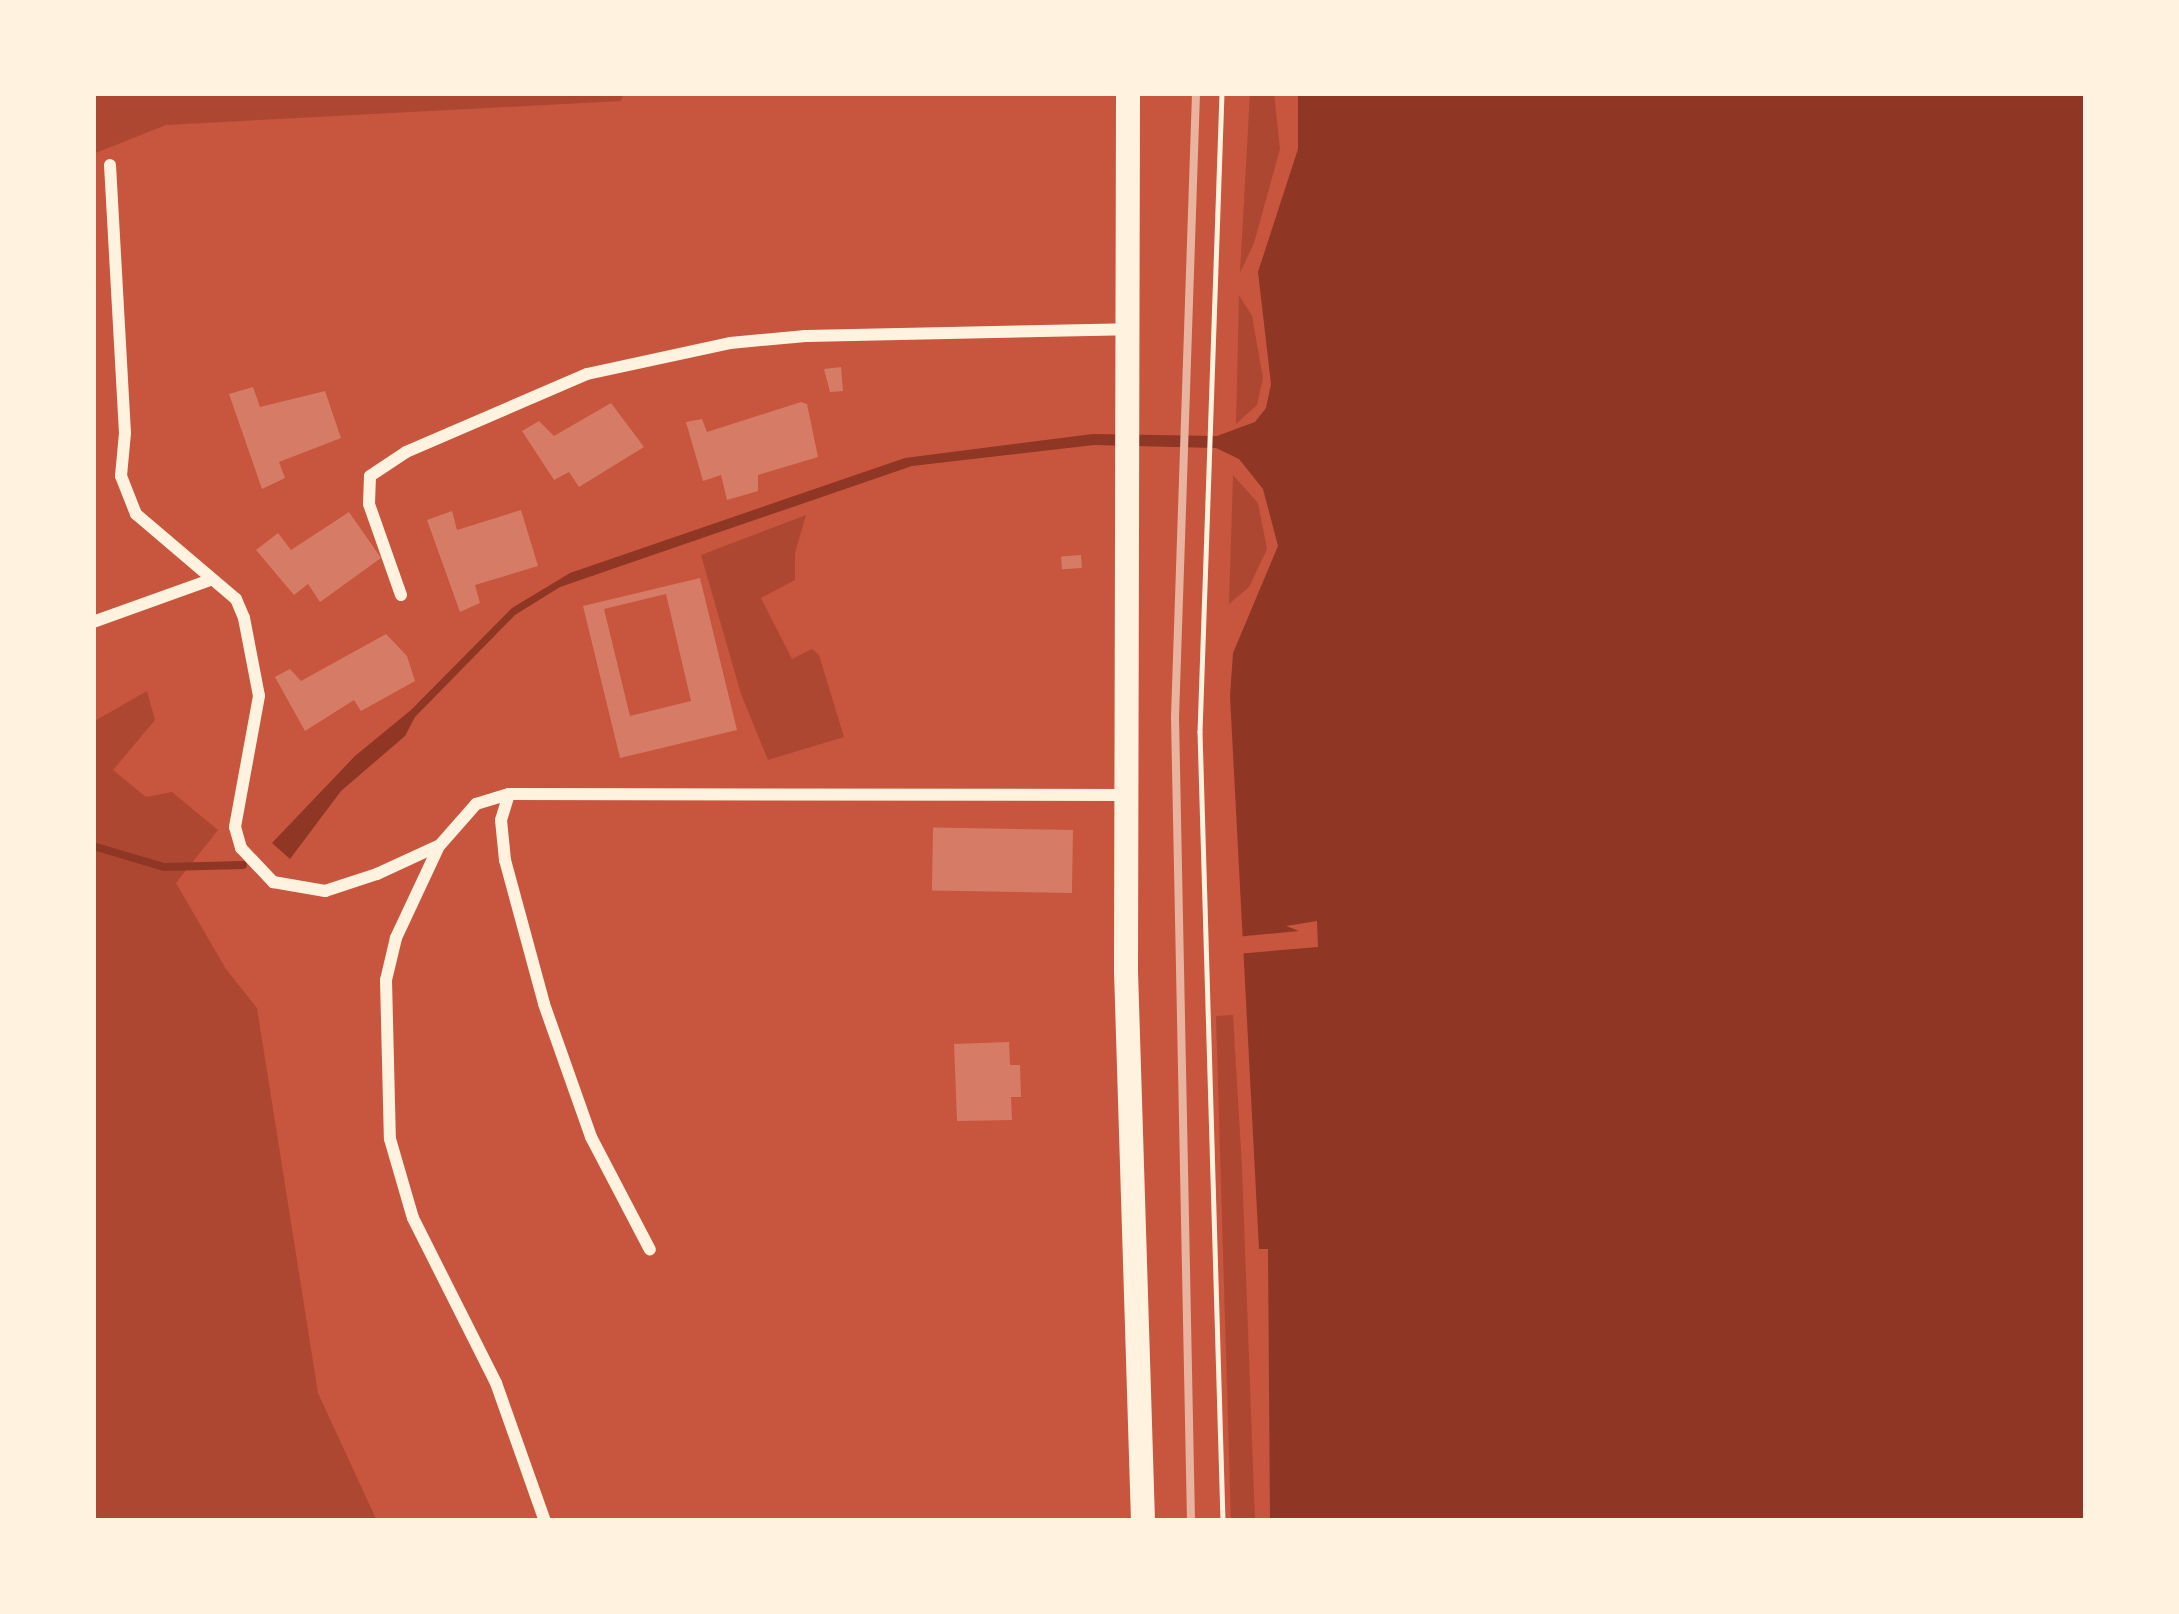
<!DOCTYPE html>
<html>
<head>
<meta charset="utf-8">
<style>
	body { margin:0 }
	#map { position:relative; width:2179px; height:1614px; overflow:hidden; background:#c8553d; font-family:"Open Sans",sans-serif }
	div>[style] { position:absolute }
	.green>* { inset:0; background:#ae4732 }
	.water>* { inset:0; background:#8f3625 }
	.pier>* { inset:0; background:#c8553d }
	.stream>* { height:8px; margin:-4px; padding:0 4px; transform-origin:4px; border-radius:4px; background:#8f3625 }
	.building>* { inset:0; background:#d67c66; transform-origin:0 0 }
	.path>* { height:4.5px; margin:-2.25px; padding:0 2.25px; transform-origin:2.25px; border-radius:2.25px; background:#fff3e0 }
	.minor>* { height:12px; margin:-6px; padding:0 6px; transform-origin:6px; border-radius:6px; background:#fff3e0 }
	.primary>* { height:24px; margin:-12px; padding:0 12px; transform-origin:12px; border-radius:12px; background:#fff3e0 }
	.rail>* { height:8px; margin:-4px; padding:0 4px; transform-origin:4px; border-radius:4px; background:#e9b49f }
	span { translate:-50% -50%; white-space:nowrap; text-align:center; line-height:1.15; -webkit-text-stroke:12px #fff3e0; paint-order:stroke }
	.frame { position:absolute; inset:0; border:96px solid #fff3e0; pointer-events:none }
</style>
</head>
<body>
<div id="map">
	<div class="green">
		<i style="clip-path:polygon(93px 93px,624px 93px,621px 101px,166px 125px,93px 154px)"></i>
		<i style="clip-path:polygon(1250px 93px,1274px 93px,1280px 149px,1254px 243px,1240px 273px)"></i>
		<i style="clip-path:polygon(1239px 295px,1252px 316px,1263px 378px,1257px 405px,1236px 424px)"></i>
		<i style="clip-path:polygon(1233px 475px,1258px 503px,1267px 549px,1249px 587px,1229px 604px)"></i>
		<i style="clip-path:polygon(806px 515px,795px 553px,795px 580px,761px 598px,792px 659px,812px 649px,819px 655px,844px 737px,768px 760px,741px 694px,701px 555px)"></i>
		<i style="clip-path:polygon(147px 691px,155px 720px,113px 770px,146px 797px,172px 792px,218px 830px,176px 883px,226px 969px,257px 1008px,318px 1393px,377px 1521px,93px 1521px,93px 722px)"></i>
		<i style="clip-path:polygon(1233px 1015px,1242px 1167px,1255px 1521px,1231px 1521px,1216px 1016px)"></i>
	</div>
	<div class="water">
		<i style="clip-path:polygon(1298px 93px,2086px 93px,2086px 1521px,1270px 1521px,1268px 1249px,1259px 1249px,1230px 696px,1233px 653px,1278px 546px,1263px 489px,1239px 459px,1216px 448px,1094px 445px,912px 466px,560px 587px,515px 615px,415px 717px,405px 736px,341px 791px,290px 859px,272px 843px,355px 756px,411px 710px,512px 608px,570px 573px,905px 458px,1093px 434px,1217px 436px,1255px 422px,1266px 408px,1271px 384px,1258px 272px,1298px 149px)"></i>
	</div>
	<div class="pier">
		<i style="clip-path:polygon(1317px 921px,1318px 947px,1236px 954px,1235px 937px,1299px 931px,1286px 926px)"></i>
	</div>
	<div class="stream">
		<i style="left:93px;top:846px;width:74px;rotate:16.5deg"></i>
		<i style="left:164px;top:867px;width:79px;rotate:-1.5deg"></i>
	</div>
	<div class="building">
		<i style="clip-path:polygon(841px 367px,843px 391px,830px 392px,824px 369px)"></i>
		<i style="clip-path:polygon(253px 387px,260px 407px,325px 391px,341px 438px,279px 462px,285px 478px,262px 489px,229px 394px)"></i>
		<i style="clip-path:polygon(801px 402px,807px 404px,818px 457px,758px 475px,758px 491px,727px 500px,721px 475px,703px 481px,686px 422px,702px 419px,707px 432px)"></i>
		<i style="clip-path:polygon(611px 403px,644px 447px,579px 487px,569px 472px,554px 480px,522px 431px,539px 421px,554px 436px)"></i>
		<i style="clip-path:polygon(521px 510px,538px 566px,475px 585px,480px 603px,460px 612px,427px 520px,452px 511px,457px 530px)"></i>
		<i style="clip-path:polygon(349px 512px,381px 558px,320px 602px,308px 584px,294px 595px,256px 550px,278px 533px,291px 550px)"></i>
		<i style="left:1081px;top:555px;width:13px;height:20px;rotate:86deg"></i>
		<i style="clip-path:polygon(evenodd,700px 578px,737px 730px,620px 758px,583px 606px,700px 578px,666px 594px,691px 701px,630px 716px,604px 609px,666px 594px)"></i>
		<i style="clip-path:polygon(386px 634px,407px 656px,415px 681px,361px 711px,354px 700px,305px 731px,275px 677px,290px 669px,301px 681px)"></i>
		<i style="left:1073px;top:830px;width:63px;height:140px;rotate:91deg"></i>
		<i style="clip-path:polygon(1009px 1042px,1010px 1065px,1020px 1065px,1021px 1097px,1011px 1097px,1012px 1120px,957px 1121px,954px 1044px)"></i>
	</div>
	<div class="path">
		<i style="left:1222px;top:93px;width:639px;rotate:91.97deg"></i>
		<i style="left:1200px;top:732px;width:789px;rotate:88.33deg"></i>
	</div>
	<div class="minor">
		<i style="left:110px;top:165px;width:268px;rotate:86.8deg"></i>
		<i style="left:125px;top:433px;width:43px;rotate:95.3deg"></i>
		<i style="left:121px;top:476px;width:41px;rotate:68.5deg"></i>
		<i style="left:136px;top:514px;width:131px;rotate:40.4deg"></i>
		<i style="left:236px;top:599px;width:21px;rotate:67deg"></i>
		<i style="left:244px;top:618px;width:79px;rotate:79.1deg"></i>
		<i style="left:259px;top:696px;width:133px;rotate:100.4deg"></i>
		<i style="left:235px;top:827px;width:22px;rotate:74deg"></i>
		<i style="left:241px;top:848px;width:47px;rotate:46.7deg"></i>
		<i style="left:273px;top:882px;width:53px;rotate:9.8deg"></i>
		<i style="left:325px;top:891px;width:55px;rotate:-18.1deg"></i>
		<i style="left:377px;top:874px;width:69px;rotate:-24.7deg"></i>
		<i style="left:440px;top:845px;width:55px;rotate:-48.7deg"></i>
		<i style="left:476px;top:804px;width:34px;rotate:-17deg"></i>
		<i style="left:509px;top:794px;width:616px;rotate:0.09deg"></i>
		<i style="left:401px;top:595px;width:96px;rotate:-109.4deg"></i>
		<i style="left:369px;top:504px;width:28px;rotate:-88deg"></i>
		<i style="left:370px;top:476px;width:43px;rotate:-33.7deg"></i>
		<i style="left:406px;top:452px;width:197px;rotate:-23.3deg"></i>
		<i style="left:587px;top:374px;width:146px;rotate:-12.2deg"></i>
		<i style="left:730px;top:343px;width:76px;rotate:-5.3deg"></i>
		<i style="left:806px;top:336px;width:321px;rotate:-1.2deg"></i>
		<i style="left:93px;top:622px;width:124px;rotate:-19.7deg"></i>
		<i style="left:509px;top:794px;width:27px;rotate:107deg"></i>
		<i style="left:501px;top:820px;width:40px;rotate:84.3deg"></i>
		<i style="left:505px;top:860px;width:149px;rotate:74.8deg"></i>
		<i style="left:544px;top:1004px;width:141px;rotate:70.5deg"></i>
		<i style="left:591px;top:1137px;width:127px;rotate:62.4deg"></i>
		<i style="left:439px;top:846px;width:102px;rotate:115.1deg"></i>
		<i style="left:396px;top:938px;width:43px;rotate:103.4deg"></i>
		<i style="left:386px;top:980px;width:159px;rotate:88.6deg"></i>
		<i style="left:390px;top:1139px;width:82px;rotate:73.8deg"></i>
		<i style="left:413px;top:1218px;width:185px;rotate:63.3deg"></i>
		<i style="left:496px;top:1383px;width:146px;rotate:70.5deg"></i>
	</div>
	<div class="primary">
		<i style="left:1128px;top:93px;width:878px;rotate:90.13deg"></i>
		<i style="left:1126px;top:971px;width:550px;rotate:88.23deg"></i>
	</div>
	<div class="rail">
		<i style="left:1191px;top:1521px;width:804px;rotate:-91.14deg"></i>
		<i style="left:1175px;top:717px;width:624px;rotate:-88.07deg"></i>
	</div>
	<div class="frame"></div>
</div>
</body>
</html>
